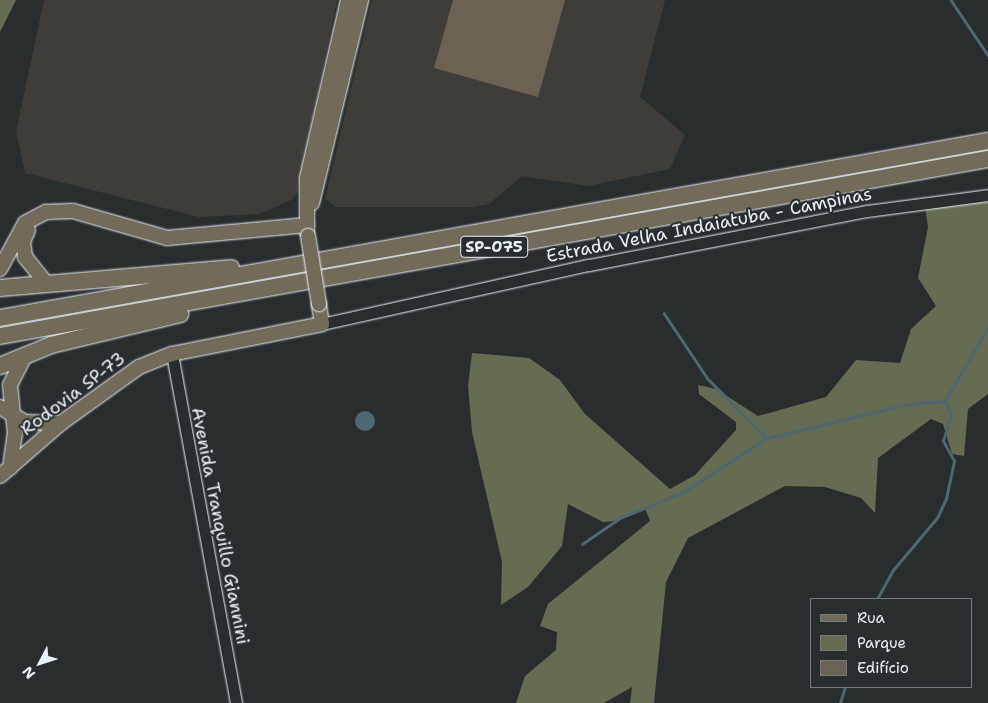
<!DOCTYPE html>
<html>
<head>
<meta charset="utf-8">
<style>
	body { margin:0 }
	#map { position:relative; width:988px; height:703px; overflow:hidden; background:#2a2d2e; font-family:"Shantell Sans",sans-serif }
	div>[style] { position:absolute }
	.built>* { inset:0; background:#3e3d39 }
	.green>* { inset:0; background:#666c52 }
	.water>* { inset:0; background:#4d6872 }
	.round { border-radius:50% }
	.stream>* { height:2.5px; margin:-1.25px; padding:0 1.25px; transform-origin:1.25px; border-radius:1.25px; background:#4d6872 }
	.building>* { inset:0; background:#6b6253 }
	.roads { filter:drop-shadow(0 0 1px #e8f1f8) drop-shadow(0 0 1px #e8f1f8) }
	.minor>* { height:11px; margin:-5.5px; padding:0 5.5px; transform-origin:5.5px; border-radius:5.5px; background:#2a2d2e }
	.major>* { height:14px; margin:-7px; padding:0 7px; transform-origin:7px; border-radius:7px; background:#736b5a }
	.highway>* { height:16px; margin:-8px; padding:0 8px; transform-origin:8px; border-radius:8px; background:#736b5a }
	.bridges { filter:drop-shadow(0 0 1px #e8f1f8) drop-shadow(0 0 1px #e8f1f8) }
	.major-bridge>* { height:14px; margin:-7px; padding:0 7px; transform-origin:7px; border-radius:7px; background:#736b5a }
	span { translate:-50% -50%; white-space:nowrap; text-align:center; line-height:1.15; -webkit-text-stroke:4px #2a2d2e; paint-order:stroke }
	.shield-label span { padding:1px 4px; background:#2a2d2e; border:1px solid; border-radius:4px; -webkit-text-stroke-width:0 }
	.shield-label { font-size:16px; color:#e8f1f8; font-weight:700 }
	.street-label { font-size:18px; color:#e8f1f8 }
	.legend { position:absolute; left:810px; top:598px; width:162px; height:90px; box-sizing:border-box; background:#2a2d2e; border:1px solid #767b7f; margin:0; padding:6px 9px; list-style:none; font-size:15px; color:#e8f1f8 }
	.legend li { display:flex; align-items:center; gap:10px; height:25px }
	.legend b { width:25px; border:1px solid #767b7f }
	.north { position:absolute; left:15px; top:638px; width:50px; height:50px; -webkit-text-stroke:4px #2a2d2e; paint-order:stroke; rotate:230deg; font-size:14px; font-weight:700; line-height:20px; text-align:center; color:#e8f1f8 }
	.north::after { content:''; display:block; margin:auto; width:18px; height:22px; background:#e8f1f8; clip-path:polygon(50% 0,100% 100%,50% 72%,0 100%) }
</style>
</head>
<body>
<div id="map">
	<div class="built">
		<i style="clip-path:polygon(44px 0,337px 0,298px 192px,291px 200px,260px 214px,199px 217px,25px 173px,16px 131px)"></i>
		<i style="clip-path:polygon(372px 0,665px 0,640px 97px,685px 135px,670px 169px,588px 186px,522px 176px,489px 204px,474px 207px,337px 207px,325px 199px)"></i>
	</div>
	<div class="green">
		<i style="clip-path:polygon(0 0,16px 0,0 32px)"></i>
		<i style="clip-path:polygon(988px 200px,988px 394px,968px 409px,964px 456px,952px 454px,943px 424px,931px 419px,878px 458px,875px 513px,861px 498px,825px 487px,785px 486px,688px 538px,666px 582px,654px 703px,630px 703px,632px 687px,604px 703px,516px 703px,525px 676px,556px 650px,557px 632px,540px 626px,548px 604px,650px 521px,645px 508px,616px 521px,603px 522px,568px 504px,562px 546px,528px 587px,501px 605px,502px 562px,472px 432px,468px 386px,472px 353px,529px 358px,560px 380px,585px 414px,670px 489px,695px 475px,736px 430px,736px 422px,699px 394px,698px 385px,716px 389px,758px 416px,826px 397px,856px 360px,900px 363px,911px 329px,936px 306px,918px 278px,928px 227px,925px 206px)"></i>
	</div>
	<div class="water">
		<i class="round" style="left:355px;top:411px;width:20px;height:20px"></i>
	</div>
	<div class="stream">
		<i style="left:951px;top:0;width:66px;rotate:56.1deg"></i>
		<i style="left:664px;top:313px;width:79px;rotate:56.3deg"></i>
		<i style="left:708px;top:379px;width:83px;rotate:45deg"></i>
		<i style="left:582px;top:544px;width:46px;rotate:-34.4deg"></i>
		<i style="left:620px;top:518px;width:67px;rotate:-22deg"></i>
		<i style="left:682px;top:493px;width:101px;rotate:-32.9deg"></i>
		<i style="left:767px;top:438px;width:147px;rotate:-13.4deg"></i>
		<i style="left:910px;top:404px;width:35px;rotate:-5deg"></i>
		<i style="left:877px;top:599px;width:33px;rotate:-61deg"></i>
		<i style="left:893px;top:570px;width:68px;rotate:-49.8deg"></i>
		<i style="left:937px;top:518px;width:21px;rotate:-65deg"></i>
		<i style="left:946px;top:499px;width:39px;rotate:-78deg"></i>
		<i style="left:954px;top:461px;width:23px;rotate:-119deg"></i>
		<i style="left:943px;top:441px;width:28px;rotate:-73deg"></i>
		<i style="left:951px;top:414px;width:14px;rotate:-115deg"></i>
		<i style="left:945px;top:401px;width:86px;rotate:-59.8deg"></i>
		<i style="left:840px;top:703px;width:17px;rotate:-73deg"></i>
	</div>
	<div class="building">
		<i style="clip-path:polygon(453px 0,565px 0,538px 97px,434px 68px)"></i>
	</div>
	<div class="roads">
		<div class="minor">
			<i style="left:322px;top:324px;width:273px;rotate:-12.5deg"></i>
			<i style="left:589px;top:265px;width:283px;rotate:-11deg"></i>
			<i style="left:867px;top:211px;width:122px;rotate:-7.5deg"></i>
			<i style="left:172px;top:354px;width:355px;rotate:79.6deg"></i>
		</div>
		<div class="major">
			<i style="left:312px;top:203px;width:209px;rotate:-76.4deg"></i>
			<i style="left:28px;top:230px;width:13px;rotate:113deg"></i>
			<i style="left:23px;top:242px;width:15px;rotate:82deg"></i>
			<i style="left:25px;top:257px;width:33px;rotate:51deg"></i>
			<i style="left:307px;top:232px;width:54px;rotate:-90deg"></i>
			<i style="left:307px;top:178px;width:183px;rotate:-77deg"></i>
			<i style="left:0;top:269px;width:52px;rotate:-61.5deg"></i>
			<i style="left:25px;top:223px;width:24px;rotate:-28deg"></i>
			<i style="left:46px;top:212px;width:27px;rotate:-2deg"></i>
			<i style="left:73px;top:211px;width:98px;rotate:16deg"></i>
			<i style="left:167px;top:238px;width:141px;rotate:-5.3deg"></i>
			<i style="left:0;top:407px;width:29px;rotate:31deg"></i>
			<i style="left:25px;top:422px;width:36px;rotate:2deg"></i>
			<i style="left:10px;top:468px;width:34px;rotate:-82deg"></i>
			<i style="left:15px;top:434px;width:49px;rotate:-95.8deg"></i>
			<i style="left:10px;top:385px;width:31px;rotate:-63deg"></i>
			<i style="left:0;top:476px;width:81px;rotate:-41deg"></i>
			<i style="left:61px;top:423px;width:96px;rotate:-35.7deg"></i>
			<i style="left:139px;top:367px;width:35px;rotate:-22deg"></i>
			<i style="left:172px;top:354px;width:153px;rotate:-11.3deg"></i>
			<i style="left:322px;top:324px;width:20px;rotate:-99deg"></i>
		</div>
		<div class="highway">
			<i style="left:0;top:288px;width:232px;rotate:-4.9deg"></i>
			<i style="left:0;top:318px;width:1004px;rotate:-10.16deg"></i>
			<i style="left:0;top:336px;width:1004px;rotate:-10.16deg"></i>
			<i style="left:0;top:366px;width:55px;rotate:-22.4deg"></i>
			<i style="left:51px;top:345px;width:133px;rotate:-13.5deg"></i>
		</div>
	</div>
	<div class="bridges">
		<div class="major-bridge">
			<i style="left:308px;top:236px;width:69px;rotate:80.8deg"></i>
		</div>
	</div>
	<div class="shield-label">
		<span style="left:494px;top:247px">SP-075</span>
	</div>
	<div class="street-label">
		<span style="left:709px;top:225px;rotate:-11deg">Estrada Velha Indaiatuba - Campinas</span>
		<span style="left:73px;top:394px;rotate:-37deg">Rodovia SP-73</span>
		<span style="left:220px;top:526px;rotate:79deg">Avenida Tranquillo Giannini</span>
	</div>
	<ul class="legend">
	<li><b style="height:6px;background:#736b5a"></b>Rua</li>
	<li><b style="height:14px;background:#666c52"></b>Parque</li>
	<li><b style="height:14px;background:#6b6253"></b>Edifício</li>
	</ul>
	<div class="north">N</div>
</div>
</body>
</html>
